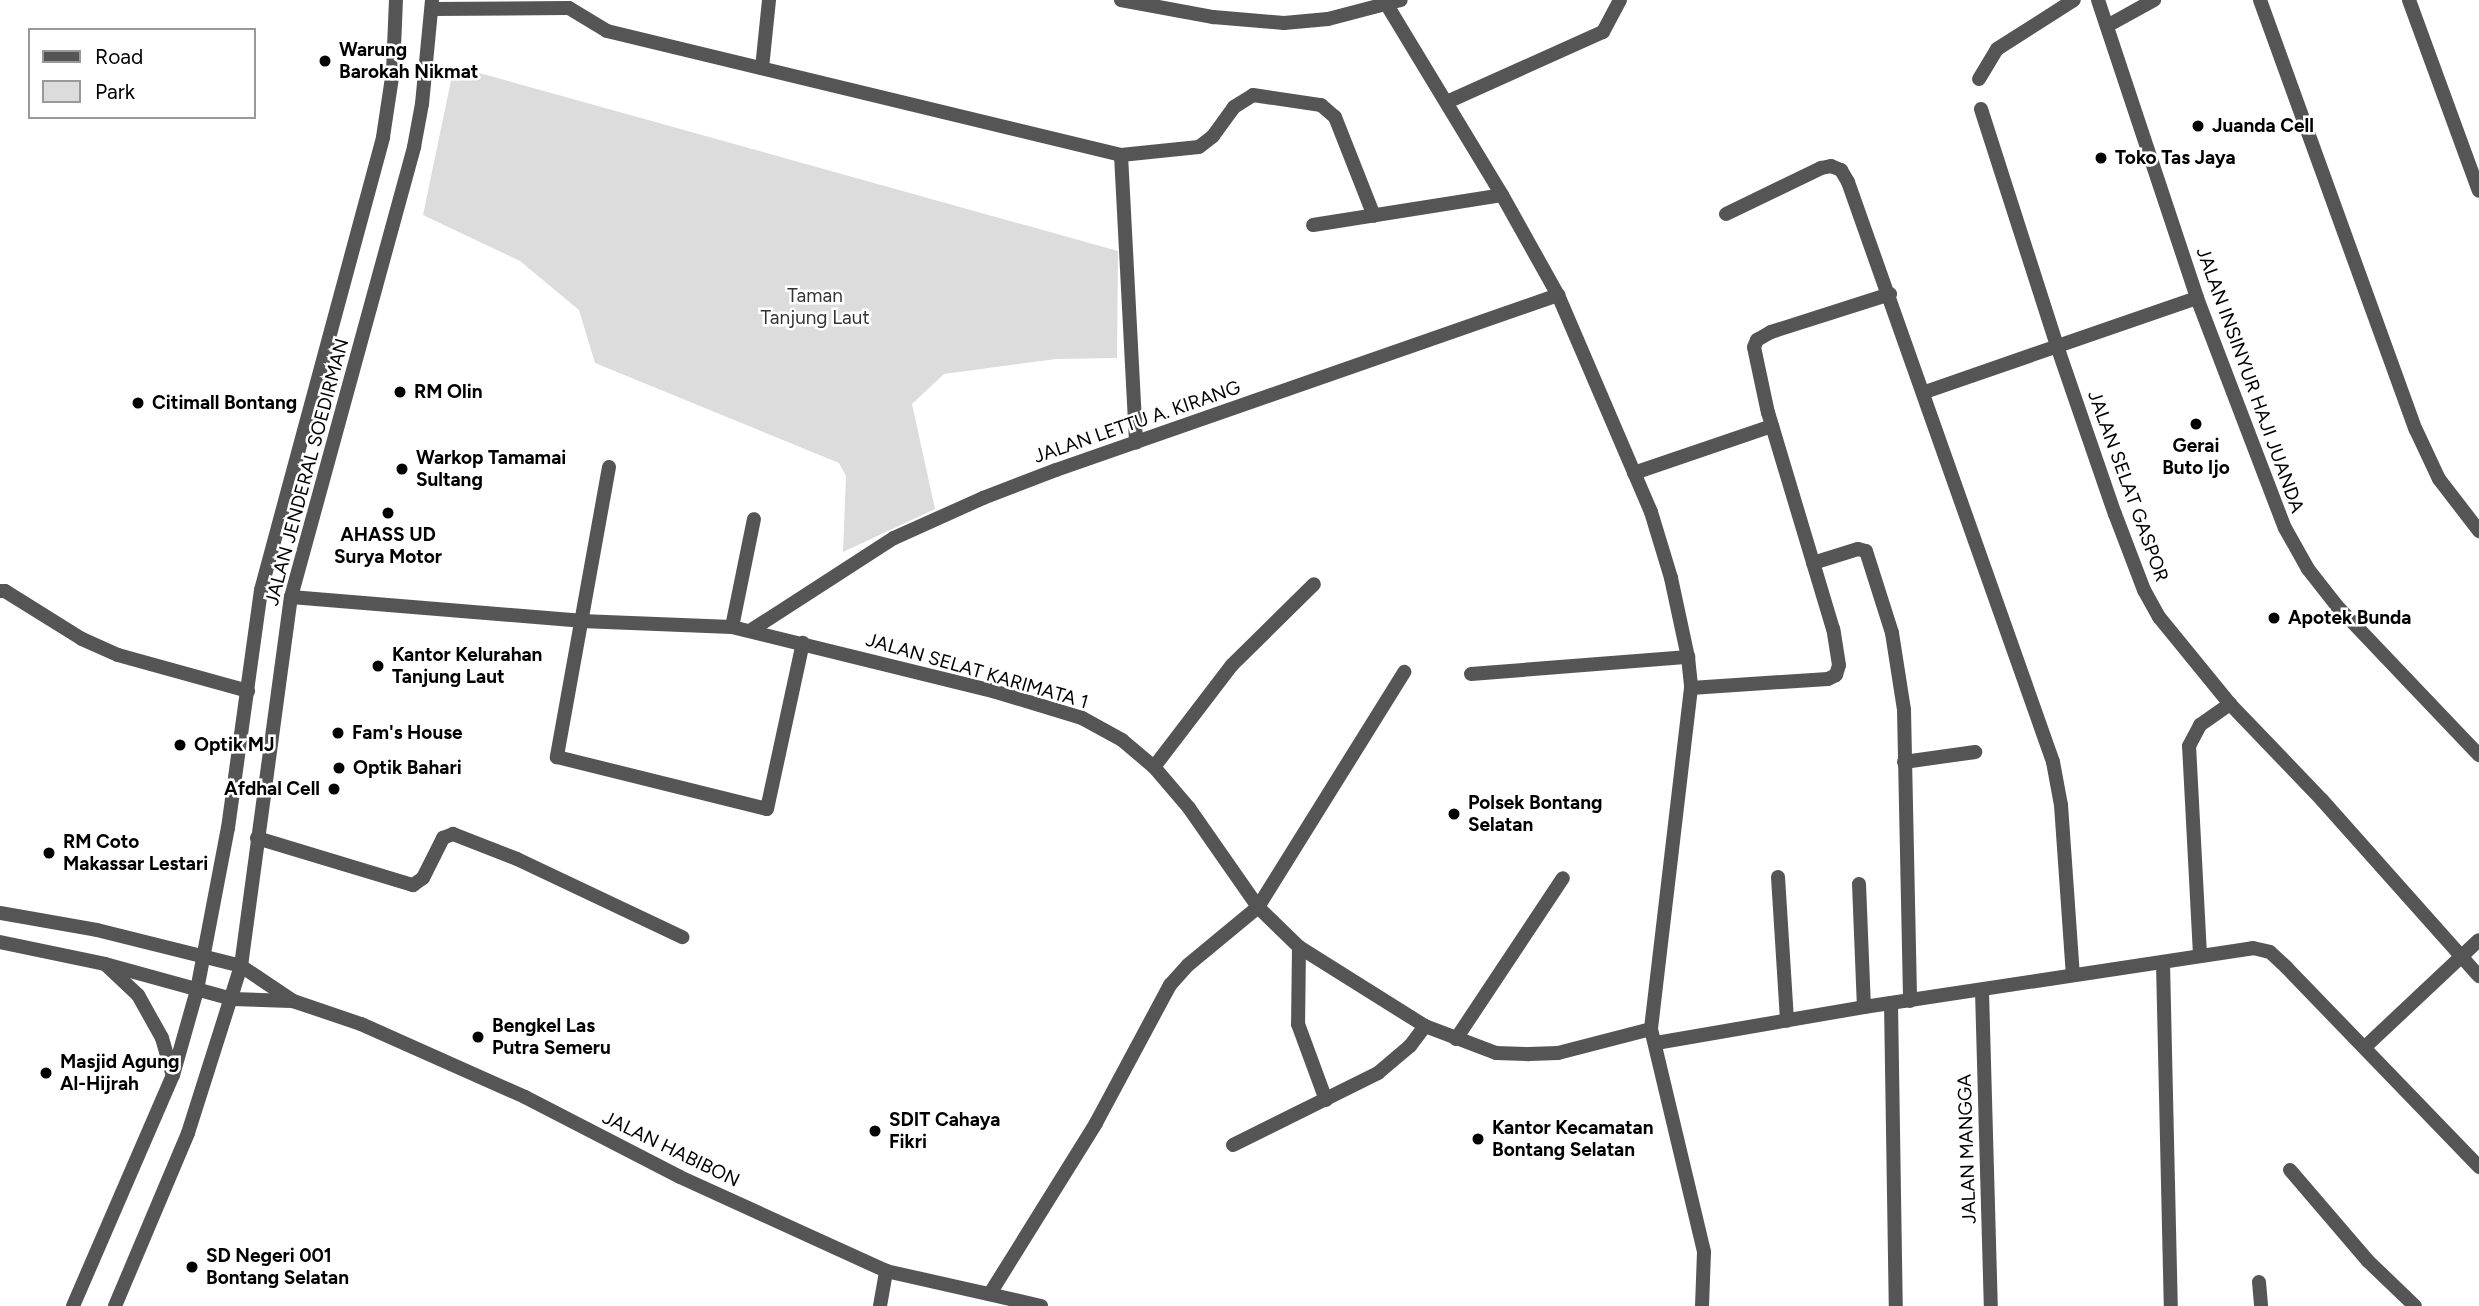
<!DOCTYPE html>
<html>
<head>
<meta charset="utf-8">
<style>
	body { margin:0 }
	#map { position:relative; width:2479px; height:1306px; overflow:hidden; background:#fff; font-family:Figtree,sans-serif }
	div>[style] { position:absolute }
	.green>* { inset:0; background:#dcdcdc }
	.minor>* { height:14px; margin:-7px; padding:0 7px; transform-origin:7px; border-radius:7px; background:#555 }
	.tertiary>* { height:14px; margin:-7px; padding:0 7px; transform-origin:7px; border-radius:7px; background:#555 }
	.dots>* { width:19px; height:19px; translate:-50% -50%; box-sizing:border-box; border:4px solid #fff; border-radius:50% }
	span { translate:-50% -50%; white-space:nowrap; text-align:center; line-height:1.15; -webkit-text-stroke:5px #fff; paint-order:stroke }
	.poi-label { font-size:19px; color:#000; font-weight:700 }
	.left { translate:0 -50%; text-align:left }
	.right { translate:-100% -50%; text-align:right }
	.park-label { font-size:19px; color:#333 }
	.street-label { font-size:19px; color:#000 }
	.legend { position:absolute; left:28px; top:28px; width:228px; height:91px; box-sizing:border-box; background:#fff; border:2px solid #999; margin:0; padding:9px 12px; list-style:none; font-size:21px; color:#000 }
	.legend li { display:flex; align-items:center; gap:14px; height:35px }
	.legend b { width:35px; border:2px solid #999 }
</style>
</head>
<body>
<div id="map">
	<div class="green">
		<i style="clip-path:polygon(454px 66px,1118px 251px,1117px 358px,1056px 359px,944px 374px,912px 404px,935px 509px,843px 552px,846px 476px,839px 463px,595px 363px,579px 310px,520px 261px,423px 215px)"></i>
	</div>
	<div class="minor">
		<i style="left:1121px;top:0;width:94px;rotate:10.5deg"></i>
		<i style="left:1213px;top:17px;width:71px;rotate:4.8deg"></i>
		<i style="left:1284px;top:23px;width:44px;rotate:-5.2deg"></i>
		<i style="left:1328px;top:19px;width:75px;rotate:-14.6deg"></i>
		<i style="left:1384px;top:0;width:228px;rotate:58.8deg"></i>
		<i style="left:1502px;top:195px;width:115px;rotate:60.8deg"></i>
		<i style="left:1558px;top:295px;width:236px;rotate:66.8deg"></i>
		<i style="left:1651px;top:512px;width:69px;rotate:73.1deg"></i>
		<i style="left:1671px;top:578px;width:81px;rotate:77.9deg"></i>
		<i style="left:1688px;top:657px;width:31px;rotate:84deg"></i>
		<i style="left:1691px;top:688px;width:343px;rotate:96.7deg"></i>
		<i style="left:1651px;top:1029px;width:229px;rotate:76.6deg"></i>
		<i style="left:1704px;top:1252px;width:54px;rotate:92.1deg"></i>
		<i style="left:2260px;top:0;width:457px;rotate:70.1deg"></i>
		<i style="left:2416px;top:430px;width:54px;rotate:64.9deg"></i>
		<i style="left:2439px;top:479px;width:66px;rotate:52.4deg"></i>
		<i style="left:2409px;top:0;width:203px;rotate:69.9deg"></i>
		<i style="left:432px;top:9px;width:137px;rotate:-0.4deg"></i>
		<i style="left:569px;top:8px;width:44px;rotate:31.2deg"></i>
		<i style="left:607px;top:31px;width:529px;rotate:13.56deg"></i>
		<i style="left:1121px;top:155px;width:288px;rotate:87deg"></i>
		<i style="left:2107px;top:26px;width:54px;rotate:-29deg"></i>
		<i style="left:762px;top:68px;width:68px;rotate:-84.1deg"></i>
		<i style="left:1979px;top:79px;width:35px;rotate:-59deg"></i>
		<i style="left:1997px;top:49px;width:91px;rotate:-32.5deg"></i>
		<i style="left:1447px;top:102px;width:171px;rotate:-24.2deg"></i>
		<i style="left:1603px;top:32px;width:36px;rotate:-62deg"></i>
		<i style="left:1981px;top:109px;width:249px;rotate:72.2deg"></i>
		<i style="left:2057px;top:346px;width:178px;rotate:71deg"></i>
		<i style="left:2115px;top:514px;width:81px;rotate:69.1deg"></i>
		<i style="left:2144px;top:590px;width:31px;rotate:61deg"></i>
		<i style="left:2159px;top:617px;width:112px;rotate:50.8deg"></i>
		<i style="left:2230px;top:704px;width:133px;rotate:46.2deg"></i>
		<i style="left:2322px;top:800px;width:236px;rotate:48.3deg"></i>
		<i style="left:1121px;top:155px;width:78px;rotate:-5.9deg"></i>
		<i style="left:1199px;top:147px;width:18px;rotate:-38deg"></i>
		<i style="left:1213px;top:136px;width:36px;rotate:-54deg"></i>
		<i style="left:1234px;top:107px;width:22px;rotate:-32deg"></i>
		<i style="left:1253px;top:95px;width:69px;rotate:8.4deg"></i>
		<i style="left:1321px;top:105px;width:18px;rotate:41deg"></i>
		<i style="left:1335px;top:117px;width:106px;rotate:68.5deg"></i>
		<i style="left:1726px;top:214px;width:106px;rotate:-25.8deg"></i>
		<i style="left:1821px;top:168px;width:10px;rotate:-11deg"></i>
		<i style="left:1831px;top:166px;width:11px;rotate:22deg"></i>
		<i style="left:1841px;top:170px;width:14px;rotate:60deg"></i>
		<i style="left:1848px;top:182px;width:615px;rotate:70.53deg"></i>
		<i style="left:2053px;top:762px;width:44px;rotate:79.5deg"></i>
		<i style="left:2061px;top:805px;width:170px;rotate:86deg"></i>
		<i style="left:1313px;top:225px;width:191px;rotate:-9deg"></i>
		<i style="left:1925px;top:392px;width:288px;rotate:-19.1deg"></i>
		<i style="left:609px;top:467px;width:295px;rotate:100.2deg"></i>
		<i style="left:557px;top:757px;width:216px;rotate:13.9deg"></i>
		<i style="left:767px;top:809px;width:170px;rotate:-77.8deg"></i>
		<i style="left:1634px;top:473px;width:146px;rotate:-18.8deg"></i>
		<i style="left:1813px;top:563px;width:47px;rotate:-17.3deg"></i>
		<i style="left:1858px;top:549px;width:8px;rotate:14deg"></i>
		<i style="left:1866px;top:551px;width:86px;rotate:72.4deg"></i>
		<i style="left:1892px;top:633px;width:78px;rotate:81.1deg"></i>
		<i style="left:1904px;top:710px;width:291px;rotate:88.8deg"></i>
		<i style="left:0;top:591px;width:5px"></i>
		<i style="left:5px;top:591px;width:91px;rotate:31.9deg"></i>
		<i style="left:82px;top:639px;width:39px;rotate:24deg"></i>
		<i style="left:118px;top:655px;width:135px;rotate:15.5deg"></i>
		<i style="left:291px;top:597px;width:291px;rotate:4.7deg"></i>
		<i style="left:581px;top:621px;width:151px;rotate:2.3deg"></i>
		<i style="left:732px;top:627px;width:269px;rotate:13.8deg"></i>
		<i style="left:993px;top:691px;width:93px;rotate:16.9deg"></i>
		<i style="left:1082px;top:718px;width:46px;rotate:28.8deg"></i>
		<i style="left:1122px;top:740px;width:42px;rotate:40.2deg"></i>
		<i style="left:1154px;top:767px;width:54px;rotate:49.5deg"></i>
		<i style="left:1189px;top:808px;width:121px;rotate:55.1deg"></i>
		<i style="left:1258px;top:907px;width:57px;rotate:44.3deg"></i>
		<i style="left:1299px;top:947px;width:149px;rotate:32.1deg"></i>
		<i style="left:1425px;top:1026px;width:76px;rotate:20.8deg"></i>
		<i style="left:1496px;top:1053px;width:33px;rotate:2deg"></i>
		<i style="left:1529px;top:1054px;width:29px;rotate:-2deg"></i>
		<i style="left:1558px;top:1053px;width:96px;rotate:-14.5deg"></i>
		<i style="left:732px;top:627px;width:110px;rotate:-78.5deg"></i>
		<i style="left:750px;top:631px;width:171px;rotate:-32.9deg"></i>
		<i style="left:894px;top:538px;width:98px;rotate:-24.2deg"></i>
		<i style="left:983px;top:498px;width:78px;rotate:-21deg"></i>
		<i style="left:1056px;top:470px;width:532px;rotate:-19.22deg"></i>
		<i style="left:1471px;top:674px;width:218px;rotate:-4.5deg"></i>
		<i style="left:1691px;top:688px;width:137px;rotate:-3.8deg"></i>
		<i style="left:1828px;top:679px;width:9px;rotate:-27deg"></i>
		<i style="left:1836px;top:675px;width:10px;rotate:-73deg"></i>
		<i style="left:1839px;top:665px;width:36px;rotate:-99deg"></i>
		<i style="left:1833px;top:629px;width:226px;rotate:-106.7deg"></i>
		<i style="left:1768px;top:413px;width:67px;rotate:-102deg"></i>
		<i style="left:1754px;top:347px;width:8px;rotate:-67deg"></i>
		<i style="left:1757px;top:340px;width:16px;rotate:-30deg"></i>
		<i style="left:1771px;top:332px;width:125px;rotate:-17.7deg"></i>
		<i style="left:1904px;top:762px;width:72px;rotate:-8deg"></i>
		<i style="left:1154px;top:767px;width:128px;rotate:-52.6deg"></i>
		<i style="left:1232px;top:665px;width:115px;rotate:-44.6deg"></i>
		<i style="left:257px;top:838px;width:163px;rotate:16.8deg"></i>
		<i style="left:413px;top:885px;width:12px;rotate:-35deg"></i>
		<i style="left:423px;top:878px;width:45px;rotate:-63.4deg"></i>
		<i style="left:443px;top:838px;width:11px;rotate:-22deg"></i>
		<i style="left:453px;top:834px;width:69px;rotate:21.3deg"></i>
		<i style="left:517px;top:859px;width:183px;rotate:25.3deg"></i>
		<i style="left:1778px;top:877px;width:144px;rotate:86.4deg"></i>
		<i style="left:1859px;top:884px;width:123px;rotate:87.7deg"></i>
		<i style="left:1299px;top:947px;width:77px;rotate:90.7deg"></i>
		<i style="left:1298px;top:1024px;width:81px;rotate:69.8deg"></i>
		<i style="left:2200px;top:955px;width:209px;rotate:-93deg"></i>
		<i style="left:2189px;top:746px;width:24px;rotate:-62deg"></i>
		<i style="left:2200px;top:725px;width:37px;rotate:-35deg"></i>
		<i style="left:2163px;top:963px;width:343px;rotate:88.7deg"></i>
		<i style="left:241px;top:966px;width:63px;rotate:33.9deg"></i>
		<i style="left:293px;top:1001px;width:72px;rotate:18.7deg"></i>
		<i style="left:361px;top:1024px;width:180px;rotate:24deg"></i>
		<i style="left:525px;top:1097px;width:174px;rotate:27.3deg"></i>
		<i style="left:680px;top:1177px;width:226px;rotate:24.5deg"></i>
		<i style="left:886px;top:1271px;width:159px;rotate:12.7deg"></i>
		<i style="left:1982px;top:991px;width:315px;rotate:88.4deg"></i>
		<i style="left:232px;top:999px;width:59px;rotate:1.9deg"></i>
		<i style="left:1891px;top:1003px;width:303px;rotate:89.1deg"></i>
		<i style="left:1456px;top:1039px;width:193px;rotate:-56.4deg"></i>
		<i style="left:1656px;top:1043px;width:211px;rotate:-9.8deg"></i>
		<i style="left:1864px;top:1007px;width:393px;rotate:-8.6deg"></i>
		<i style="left:2253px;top:948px;width:17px;rotate:13deg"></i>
		<i style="left:2270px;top:952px;width:23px;rotate:43deg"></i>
		<i style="left:2287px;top:968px;width:277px;rotate:46deg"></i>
		<i style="left:2365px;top:1047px;width:156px;rotate:-43.2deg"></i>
		<i style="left:1233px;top:1145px;width:162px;rotate:-26.4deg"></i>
		<i style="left:1378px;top:1073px;width:42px;rotate:-40.2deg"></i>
		<i style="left:1410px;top:1046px;width:25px;rotate:-53deg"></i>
		<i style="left:2290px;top:1170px;width:120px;rotate:49.4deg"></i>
		<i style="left:2368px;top:1261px;width:65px;rotate:43.8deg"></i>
		<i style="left:2259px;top:1282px;width:24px;rotate:85deg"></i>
		<i style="left:991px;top:1292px;width:199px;rotate:-58.1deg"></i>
		<i style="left:1096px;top:1123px;width:157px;rotate:-61.8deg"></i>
		<i style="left:1170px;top:985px;width:27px;rotate:-48deg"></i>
		<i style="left:1188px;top:965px;width:91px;rotate:-39.6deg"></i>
		<i style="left:1258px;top:907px;width:277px;rotate:-58.1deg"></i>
		<i style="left:880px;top:1306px;width:36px;rotate:-80deg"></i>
	</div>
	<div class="tertiary">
		<i style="left:2098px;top:0;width:314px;rotate:71.6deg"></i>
		<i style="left:2197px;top:298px;width:246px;rotate:69.1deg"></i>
		<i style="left:2285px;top:528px;width:47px;rotate:60.7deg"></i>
		<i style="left:2308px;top:569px;width:47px;rotate:51.9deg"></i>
		<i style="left:2337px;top:606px;width:206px;rotate:46.4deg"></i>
		<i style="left:0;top:913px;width:98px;rotate:9.9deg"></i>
		<i style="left:97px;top:930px;width:148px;rotate:14deg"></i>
		<i style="left:0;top:942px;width:107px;rotate:11.8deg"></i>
		<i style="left:105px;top:964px;width:132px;rotate:15.4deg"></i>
		<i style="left:106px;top:965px;width:44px;rotate:43.2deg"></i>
		<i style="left:138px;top:995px;width:49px;rotate:60.8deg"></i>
		<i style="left:162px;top:1038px;width:37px;rotate:74deg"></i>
		<i style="left:73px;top:1306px;width:252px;rotate:-66.6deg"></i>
		<i style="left:173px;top:1075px;width:88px;rotate:-74.2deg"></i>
		<i style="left:197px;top:990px;width:165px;rotate:-79.2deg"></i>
		<i style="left:228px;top:828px;width:240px;rotate:-82.1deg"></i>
		<i style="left:261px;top:590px;width:469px;rotate:-74.9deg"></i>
		<i style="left:383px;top:137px;width:67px;rotate:-81.4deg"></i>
		<i style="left:393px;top:71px;width:71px;rotate:-87.6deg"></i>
		<i style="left:115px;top:1306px;width:188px;rotate:-67.1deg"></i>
		<i style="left:188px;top:1133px;width:175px;rotate:-72.4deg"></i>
		<i style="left:241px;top:966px;width:372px;rotate:-82.3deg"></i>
		<i style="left:291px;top:597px;width:467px;rotate:-74.7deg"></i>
		<i style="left:414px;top:147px;width:44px;rotate:-79.5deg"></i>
		<i style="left:422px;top:104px;width:104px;rotate:-84.5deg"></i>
	</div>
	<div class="dots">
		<i style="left:325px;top:61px;background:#000"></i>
		<i style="left:2198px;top:126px;background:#000"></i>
		<i style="left:2101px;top:158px;background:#000"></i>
		<i style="left:400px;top:392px;background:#000"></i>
		<i style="left:138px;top:403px;background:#000"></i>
		<i style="left:2196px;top:424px;background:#000"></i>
		<i style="left:402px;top:469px;background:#000"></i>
		<i style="left:388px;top:513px;background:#000"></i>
		<i style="left:2274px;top:618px;background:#000"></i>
		<i style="left:378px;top:666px;background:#000"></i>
		<i style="left:338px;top:733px;background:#000"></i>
		<i style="left:180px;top:745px;background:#000"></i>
		<i style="left:339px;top:768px;background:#000"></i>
		<i style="left:334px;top:789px;background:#000"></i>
		<i style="left:1454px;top:814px;background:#000"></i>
		<i style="left:49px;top:853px;background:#000"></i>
		<i style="left:478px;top:1037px;background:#000"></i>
		<i style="left:46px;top:1073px;background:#000"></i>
		<i style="left:875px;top:1131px;background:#000"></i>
		<i style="left:1478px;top:1139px;background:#000"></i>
		<i style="left:192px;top:1267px;background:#000"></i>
	</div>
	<div class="poi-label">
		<span class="left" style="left:339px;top:61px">Warung<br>Barokah Nikmat</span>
		<span class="left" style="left:2212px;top:126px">Juanda Cell</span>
		<span class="left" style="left:2115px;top:158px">Toko Tas Jaya</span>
		<span class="left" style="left:414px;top:392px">RM Olin</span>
		<span class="left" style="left:152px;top:403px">Citimall Bontang</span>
		<span style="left:2196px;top:457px">Gerai<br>Buto Ijo</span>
		<span class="left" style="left:416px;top:469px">Warkop Tamamai<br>Sultang</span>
		<span style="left:388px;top:546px">AHASS UD<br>Surya Motor</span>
		<span class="left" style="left:2288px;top:618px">Apotek Bunda</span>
		<span class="left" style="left:392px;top:666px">Kantor Kelurahan<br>Tanjung Laut</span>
		<span class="left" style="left:352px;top:733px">Fam's House</span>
		<span class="left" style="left:194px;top:745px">Optik MJ</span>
		<span class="left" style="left:353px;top:768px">Optik Bahari</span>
		<span class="right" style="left:320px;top:789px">Afdhal Cell</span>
		<span class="left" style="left:1468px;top:814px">Polsek Bontang<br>Selatan</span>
		<span class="left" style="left:63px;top:853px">RM Coto<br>Makassar Lestari</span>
		<span class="left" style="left:492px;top:1037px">Bengkel Las<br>Putra Semeru</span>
		<span class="left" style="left:60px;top:1073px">Masjid Agung<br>Al-Hijrah</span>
		<span class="left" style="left:889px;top:1131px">SDIT Cahaya<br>Fikri</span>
		<span class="left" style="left:1492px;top:1139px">Kantor Kecamatan<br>Bontang Selatan</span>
		<span class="left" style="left:206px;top:1267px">SD Negeri 001<br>Bontang Selatan</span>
	</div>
	<div class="park-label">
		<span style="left:815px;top:307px">Taman<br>Tanjung Laut</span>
	</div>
	<div class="street-label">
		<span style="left:2250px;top:380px;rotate:70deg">JALAN INSINYUR HAJI JUANDA</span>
		<span style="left:1137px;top:422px;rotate:-19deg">JALAN LETTU A. KIRANG</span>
		<span style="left:307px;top:472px;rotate:-75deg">JALAN JENDERAL SOEDIRMAN</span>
		<span style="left:2128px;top:486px;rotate:70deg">JALAN SELAT GASPOR</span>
		<span style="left:977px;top:671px;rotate:16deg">JALAN SELAT KARIMATA 1</span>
		<span style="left:671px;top:1149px;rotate:26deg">JALAN HABIBON</span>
		<span style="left:1967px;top:1149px;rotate:-92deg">JALAN MANGGA</span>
	</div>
	<ul class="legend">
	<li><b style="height:9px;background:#555"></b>Road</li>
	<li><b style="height:19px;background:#dcdcdc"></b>Park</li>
	</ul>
</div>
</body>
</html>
